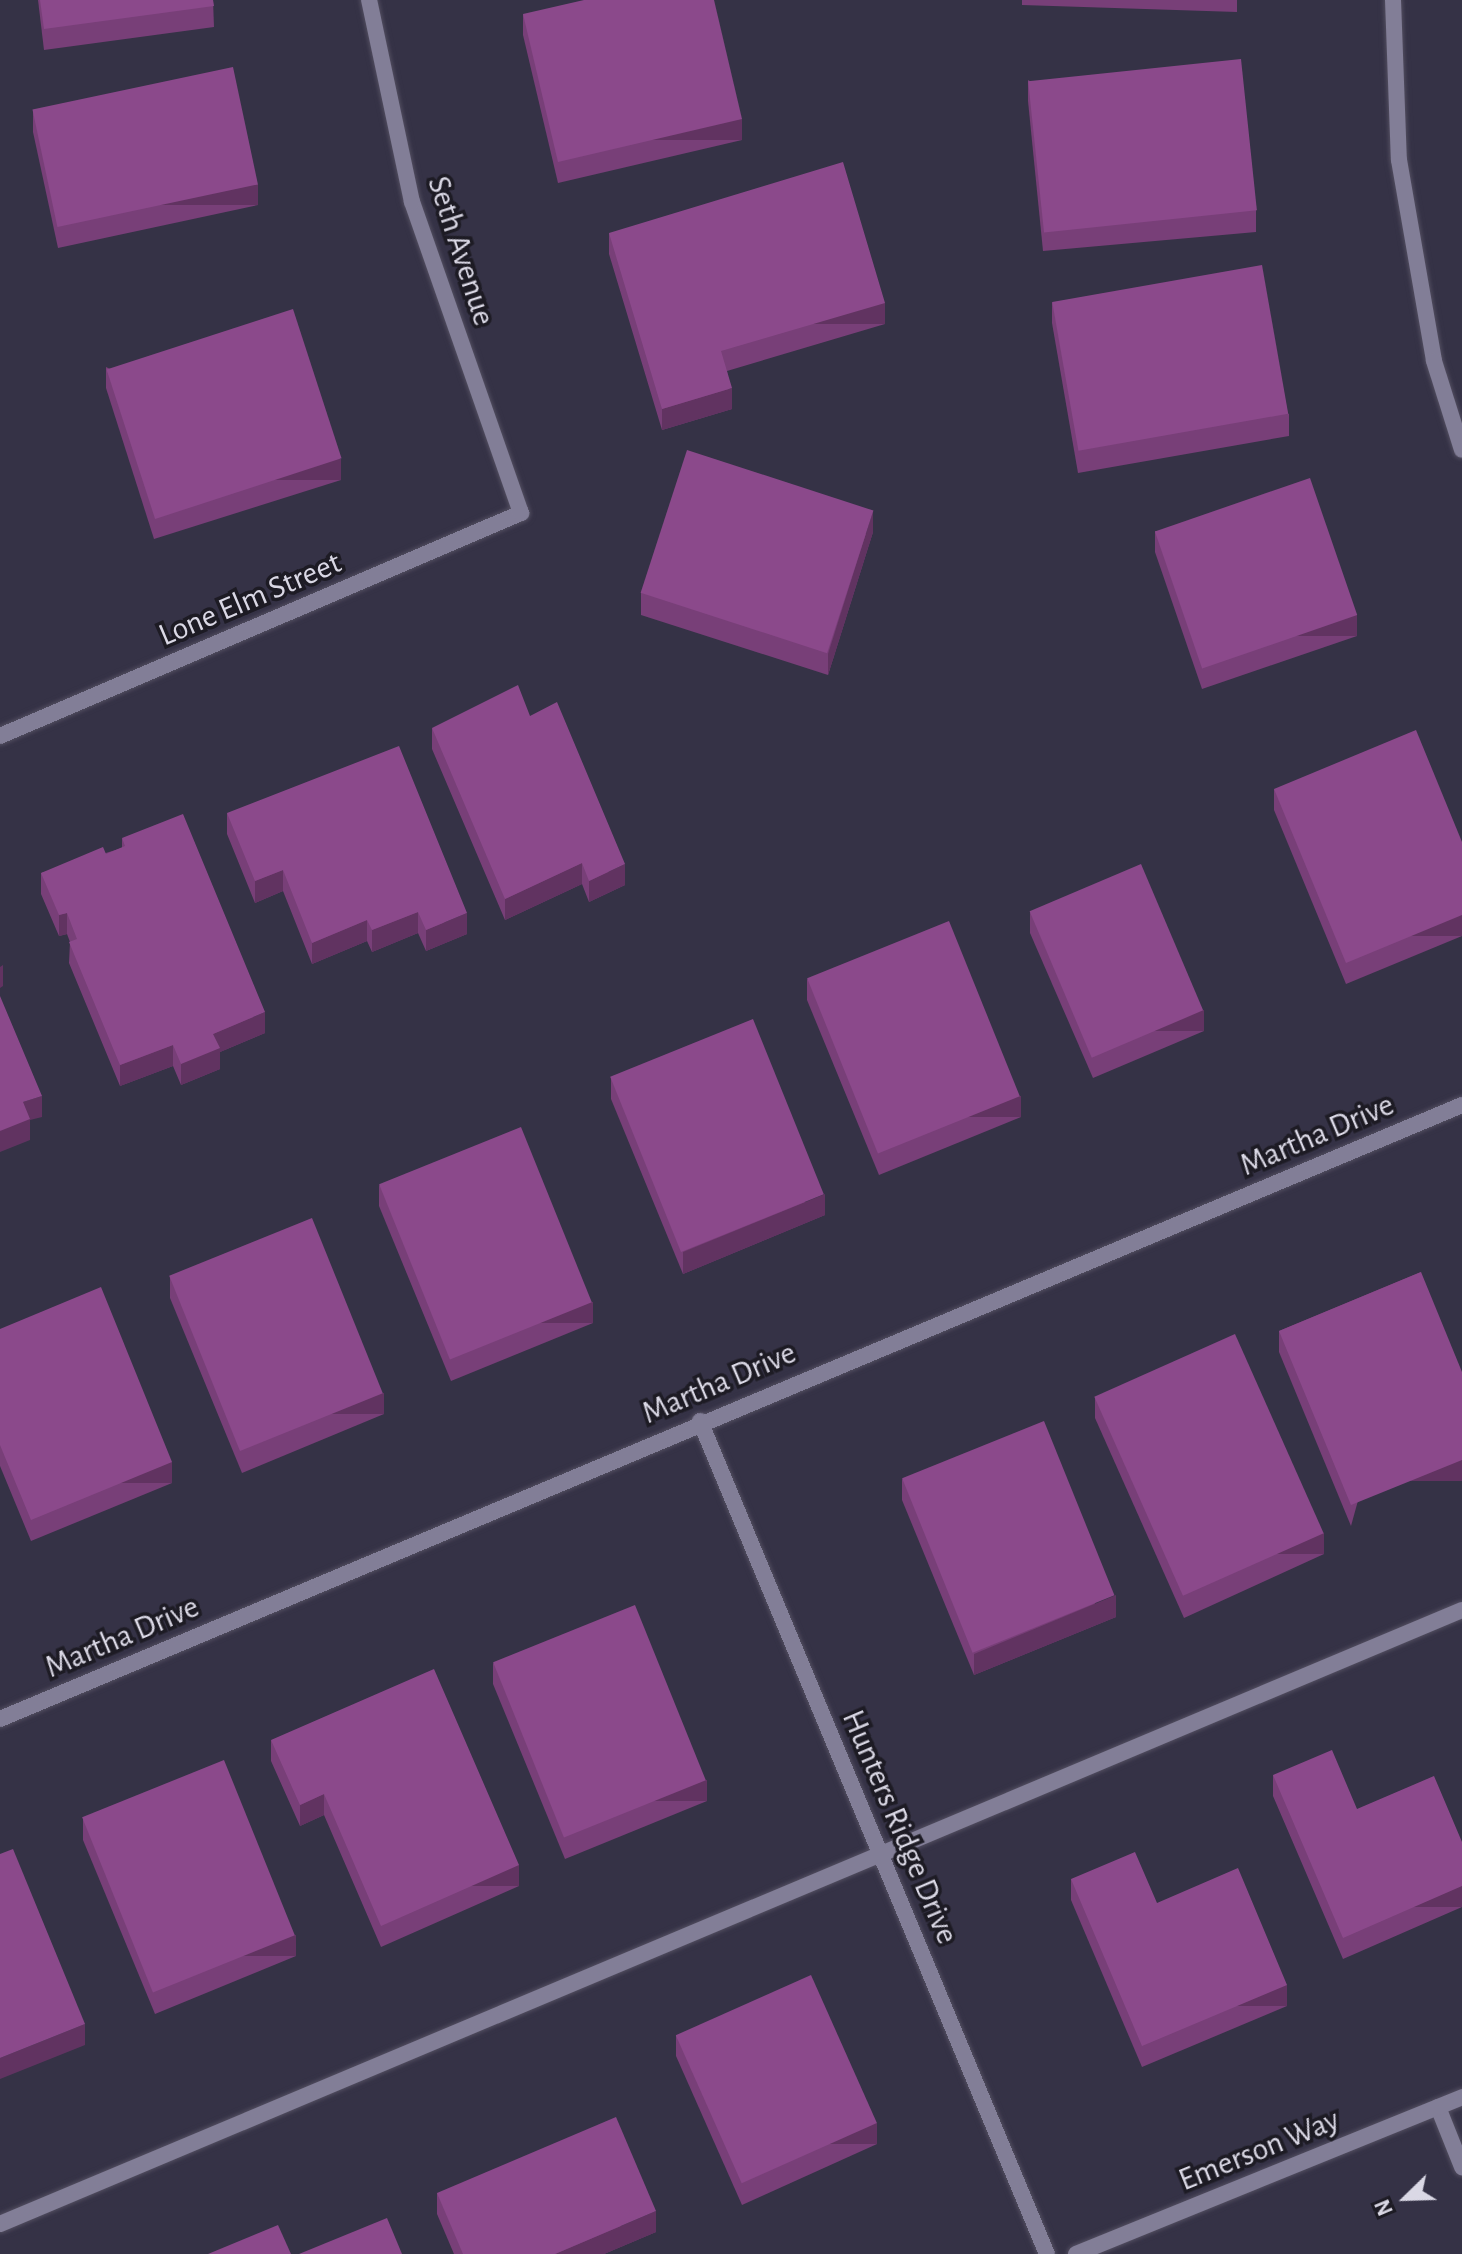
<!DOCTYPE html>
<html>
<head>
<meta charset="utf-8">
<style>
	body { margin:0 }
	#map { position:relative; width:1462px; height:2254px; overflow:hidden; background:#353246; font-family:"Alegreya Sans",sans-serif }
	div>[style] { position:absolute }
	.roads { filter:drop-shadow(0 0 2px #524e60) drop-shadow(0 0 2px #524e60) }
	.lane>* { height:16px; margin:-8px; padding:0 8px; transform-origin:8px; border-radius:8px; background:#827e97 }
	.street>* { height:16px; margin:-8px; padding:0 8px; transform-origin:8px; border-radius:8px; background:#827e97 }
	.wall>* { inset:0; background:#783f78 }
	.shaded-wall>* { inset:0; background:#613361; transform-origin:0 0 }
	.building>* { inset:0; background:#8b498b; transform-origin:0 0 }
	span { translate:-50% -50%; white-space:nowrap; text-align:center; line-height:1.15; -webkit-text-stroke:7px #1d1b24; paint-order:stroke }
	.street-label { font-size:32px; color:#dad8e5 }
	.north { position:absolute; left:1366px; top:2158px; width:80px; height:80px; -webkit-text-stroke:6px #1d1b24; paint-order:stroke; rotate:247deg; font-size:22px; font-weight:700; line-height:32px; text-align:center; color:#dad8e5 }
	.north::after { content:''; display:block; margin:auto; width:28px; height:36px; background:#dad8e5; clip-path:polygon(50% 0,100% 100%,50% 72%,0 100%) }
</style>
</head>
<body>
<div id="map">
	<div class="roads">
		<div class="lane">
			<i style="left:1438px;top:2107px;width:65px;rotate:68.2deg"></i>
			<i style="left:0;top:2224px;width:1586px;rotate:-22.78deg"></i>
		</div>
		<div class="street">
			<i style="left:1393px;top:0;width:160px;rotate:87.9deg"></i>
			<i style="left:1399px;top:160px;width:204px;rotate:80.1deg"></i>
			<i style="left:1434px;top:361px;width:93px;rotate:72.5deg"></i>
			<i style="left:0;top:736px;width:567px;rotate:-23.17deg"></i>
			<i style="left:521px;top:513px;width:330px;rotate:-109.3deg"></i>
			<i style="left:412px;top:202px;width:207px;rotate:-102deg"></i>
			<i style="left:700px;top:1421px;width:902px;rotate:67.39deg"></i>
			<i style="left:0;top:1719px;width:1586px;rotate:-22.78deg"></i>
			<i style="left:1076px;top:2254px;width:417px;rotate:-22.1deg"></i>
		</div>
	</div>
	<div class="wall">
		<i style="clip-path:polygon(38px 0,213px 0,214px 27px,44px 50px)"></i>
		<i style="clip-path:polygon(1022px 0,1237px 0,1237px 12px,1022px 5px)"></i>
		<i style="clip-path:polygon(523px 14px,742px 140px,558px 183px,523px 35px)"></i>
		<i style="clip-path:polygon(1028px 80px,1256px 210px,1256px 232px,1043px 251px,1028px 101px)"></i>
		<i style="clip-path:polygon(33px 111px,258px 205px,58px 248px,33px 132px)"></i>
		<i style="clip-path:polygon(609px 233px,885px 324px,727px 371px,732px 409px,662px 430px,609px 254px)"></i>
		<i style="clip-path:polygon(1052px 302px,1289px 414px,1289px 436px,1078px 473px,1052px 323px)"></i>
		<i style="clip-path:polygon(106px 367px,341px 480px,154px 539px,106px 388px)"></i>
		<i style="clip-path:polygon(1155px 531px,1357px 636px,1202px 689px,1155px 552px)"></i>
		<i style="clip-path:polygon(873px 532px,828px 675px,641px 615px,641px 593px)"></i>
		<i style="clip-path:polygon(432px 728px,625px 885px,589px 902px,582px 884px,505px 920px,432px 749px)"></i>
		<i style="clip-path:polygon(1274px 789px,1462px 842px,1462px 936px,1346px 984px,1274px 810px)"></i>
		<i style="clip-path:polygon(227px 813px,467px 934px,426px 951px,418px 933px,372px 952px,367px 941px,312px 964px,283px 891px,255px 903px,227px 834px)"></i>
		<i style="clip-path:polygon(122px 838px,265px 1033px,220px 1052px,220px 1069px,181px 1085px,173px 1066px,120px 1086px,69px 963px,70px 942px,67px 934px,59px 936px,41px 894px,41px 873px,122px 848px)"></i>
		<i style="clip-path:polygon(1030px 912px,1204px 1031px,1093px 1078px,1030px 933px)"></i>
		<i style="clip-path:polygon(807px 979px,1021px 1117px,879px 1175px,807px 1000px)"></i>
		<i style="clip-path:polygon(611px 1078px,825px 1215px,683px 1274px,611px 1099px)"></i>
		<i style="clip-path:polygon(379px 1185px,593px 1323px,451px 1381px,379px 1206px)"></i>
		<i style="clip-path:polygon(1421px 1272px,1351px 1526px,1279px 1352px,1279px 1331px)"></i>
		<i style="clip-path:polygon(170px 1277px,384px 1414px,242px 1473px,170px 1298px)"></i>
		<i style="clip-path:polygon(0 1329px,172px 1483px,31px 1541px,0 1466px)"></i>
		<i style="clip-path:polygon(1095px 1397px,1324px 1554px,1184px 1618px,1095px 1418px)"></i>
		<i style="clip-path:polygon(902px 1479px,1116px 1617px,974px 1675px,902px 1500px)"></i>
		<i style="clip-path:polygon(493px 1663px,707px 1801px,565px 1859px,493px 1684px)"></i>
		<i style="clip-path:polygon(271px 1740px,519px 1886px,381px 1947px,324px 1815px,300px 1826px,271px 1761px)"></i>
		<i style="clip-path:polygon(1273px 1775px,1357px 1809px,1462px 1842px,1462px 1907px,1343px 1959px,1273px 1796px)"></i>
		<i style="clip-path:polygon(83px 1819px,296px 1956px,155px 2014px,83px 1840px)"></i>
		<i style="clip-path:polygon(1071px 1879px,1157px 1903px,1287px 2006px,1142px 2067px,1071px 1900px)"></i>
		<i style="clip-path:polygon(676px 2035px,877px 2144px,742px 2205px,676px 2056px)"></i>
		<i style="clip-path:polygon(437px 2193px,656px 2232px,604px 2254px,454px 2254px,437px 2214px)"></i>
	</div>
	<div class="shaded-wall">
		<i style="left:742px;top:119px;width:21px;height:189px;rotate:90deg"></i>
		<i style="left:258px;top:184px;width:21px;height:205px;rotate:90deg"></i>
		<i style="left:885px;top:303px;width:21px;height:171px;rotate:90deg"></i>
		<i style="clip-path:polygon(732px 388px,732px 409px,662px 430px,662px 409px)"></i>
		<i style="left:341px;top:459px;width:21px;height:196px;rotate:90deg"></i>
		<i style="clip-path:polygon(873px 511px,873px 532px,828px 675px,828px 654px)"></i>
		<i style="left:1357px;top:615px;width:21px;height:164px;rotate:90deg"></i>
		<i style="clip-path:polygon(582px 863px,582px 884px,505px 920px,505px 899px)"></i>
		<i style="clip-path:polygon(625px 864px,625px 885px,589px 902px,589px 881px)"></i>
		<i style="clip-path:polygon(283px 870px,283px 891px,255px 903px,255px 881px)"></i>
		<i style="clip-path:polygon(418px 912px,418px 933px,372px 952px,372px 930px)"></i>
		<i style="clip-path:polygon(67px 913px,67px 934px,59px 936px,59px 915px)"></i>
		<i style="clip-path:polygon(467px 913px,467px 934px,426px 951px,426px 930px)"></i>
		<i style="left:1462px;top:915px;width:21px;height:126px;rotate:90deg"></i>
		<i style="clip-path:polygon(367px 920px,367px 941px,312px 964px,312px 943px)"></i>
		<i style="clip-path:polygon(3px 965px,3px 986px,0 988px,0 967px)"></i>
		<i style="left:1204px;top:1010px;width:21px;height:121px;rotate:90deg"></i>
		<i style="clip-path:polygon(265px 1012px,265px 1033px,220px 1052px,220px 1069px,181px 1085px,181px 1064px,213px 1034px)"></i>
		<i style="clip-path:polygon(173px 1045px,173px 1066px,120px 1086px,120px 1065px)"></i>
		<i style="clip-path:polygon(42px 1096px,42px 1117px,30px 1120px,30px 1140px,0 1152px,0 1131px,23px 1102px)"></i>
		<i style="left:1021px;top:1096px;width:21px;height:153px;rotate:90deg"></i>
		<i style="clip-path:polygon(825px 1194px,825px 1215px,683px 1274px,683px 1252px)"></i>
		<i style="left:593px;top:1302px;width:21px;height:153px;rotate:90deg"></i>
		<i style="left:384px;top:1393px;width:21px;height:154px;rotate:90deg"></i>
		<i style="left:1462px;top:1460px;width:21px;height:120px;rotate:90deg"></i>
		<i style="left:172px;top:1462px;width:21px;height:152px;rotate:90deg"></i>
		<i style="left:1324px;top:1533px;width:21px;height:154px;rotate:90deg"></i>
		<i style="clip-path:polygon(1116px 1595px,1116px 1617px,974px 1675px,974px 1654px)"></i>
		<i style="left:707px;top:1780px;width:21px;height:153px;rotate:90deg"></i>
		<i style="clip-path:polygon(324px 1794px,324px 1815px,300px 1826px,300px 1805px)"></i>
		<i style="left:519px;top:1865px;width:21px;height:151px;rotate:90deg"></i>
		<i style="left:1462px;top:1886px;width:21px;height:130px;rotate:90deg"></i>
		<i style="left:296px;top:1935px;width:21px;height:152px;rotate:90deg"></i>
		<i style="left:1287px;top:1985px;width:21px;height:157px;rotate:90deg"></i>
		<i style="clip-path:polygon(85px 2024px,85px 2045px,0 2079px,0 2058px)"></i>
		<i style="left:877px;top:2123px;width:21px;height:148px;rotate:90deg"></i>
		<i style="clip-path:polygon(656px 2211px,656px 2232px,604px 2254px,555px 2254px)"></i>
	</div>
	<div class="building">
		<i style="clip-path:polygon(40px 0,213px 0,214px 6px,44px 29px)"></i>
		<i style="clip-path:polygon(584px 0,714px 0,742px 119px,558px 162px,523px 14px)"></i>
		<i style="left:1241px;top:59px;width:152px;height:214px;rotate:84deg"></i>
		<i style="left:233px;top:67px;width:120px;height:205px;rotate:78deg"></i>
		<i style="clip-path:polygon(843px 162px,885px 303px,721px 351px,732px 388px,662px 409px,609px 233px)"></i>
		<i style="left:1262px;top:265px;width:151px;height:213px;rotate:80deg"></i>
		<i style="left:293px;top:309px;width:157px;height:196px;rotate:72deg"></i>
		<i style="left:687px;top:450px;width:196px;height:150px;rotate:18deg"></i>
		<i style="left:1310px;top:478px;width:145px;height:164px;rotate:71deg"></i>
		<i style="clip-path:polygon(518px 685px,530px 716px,557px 702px,625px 864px,589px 881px,582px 863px,505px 899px,432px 728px)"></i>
		<i style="clip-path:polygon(1416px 730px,1462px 842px,1462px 915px,1346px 963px,1274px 789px)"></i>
		<i style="clip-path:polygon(399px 746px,467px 913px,426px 930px,418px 912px,372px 930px,367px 920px,312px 943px,283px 870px,255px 881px,227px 813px)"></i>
		<i style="clip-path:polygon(183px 814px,265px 1012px,213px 1034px,220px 1048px,181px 1064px,173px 1045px,120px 1065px,69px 942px,77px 939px,67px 913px,59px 915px,41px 873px,103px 847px,106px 854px,125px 846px,122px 838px)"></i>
		<i style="left:1141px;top:864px;width:159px;height:121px;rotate:67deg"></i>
		<i style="left:949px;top:921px;width:189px;height:153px;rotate:68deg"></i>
		<i style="clip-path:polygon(0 996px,42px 1096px,23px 1102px,30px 1119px,0 1131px)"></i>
		<i style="left:753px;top:1019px;width:189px;height:154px;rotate:68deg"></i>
		<i style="left:521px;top:1127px;width:189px;height:153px;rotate:68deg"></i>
		<i style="left:312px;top:1218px;width:189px;height:154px;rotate:68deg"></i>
		<i style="clip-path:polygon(1421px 1272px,1462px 1372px,1462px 1460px,1351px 1505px,1279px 1331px)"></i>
		<i style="clip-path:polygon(101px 1287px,172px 1462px,31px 1520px,0 1445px,0 1329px)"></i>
		<i style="left:1235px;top:1334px;width:218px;height:154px;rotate:66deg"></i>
		<i style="left:1044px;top:1421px;width:188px;height:153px;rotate:68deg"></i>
		<i style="left:635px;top:1605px;width:189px;height:153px;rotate:68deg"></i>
		<i style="clip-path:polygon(434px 1669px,519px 1865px,381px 1926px,324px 1794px,300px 1805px,271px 1740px)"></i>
		<i style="clip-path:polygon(1332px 1750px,1357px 1809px,1434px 1776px,1462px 1842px,1462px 1886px,1343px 1938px,1273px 1775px)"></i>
		<i style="left:224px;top:1760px;width:189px;height:153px;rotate:68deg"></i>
		<i style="clip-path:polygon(13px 1849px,85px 2024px,0 2058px,0 1854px)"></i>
		<i style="clip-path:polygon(1135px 1852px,1157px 1903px,1238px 1868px,1287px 1985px,1142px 2046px,1071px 1879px)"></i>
		<i style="left:811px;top:1975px;width:162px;height:148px;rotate:66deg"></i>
		<i style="clip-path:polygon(616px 2117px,656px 2211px,555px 2254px,463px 2254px,437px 2193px)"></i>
		<i style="clip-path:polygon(387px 2218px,402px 2254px,299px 2254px)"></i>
		<i style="clip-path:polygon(278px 2225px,291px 2254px,208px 2254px)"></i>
	</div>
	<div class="street-label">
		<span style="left:461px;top:251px;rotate:72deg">Seth Avenue</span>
		<span style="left:250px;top:599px;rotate:-23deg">Lone Elm Street</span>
		<span style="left:1317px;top:1135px;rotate:-23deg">Martha Drive</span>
		<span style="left:719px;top:1383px;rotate:-23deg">Martha Drive</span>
		<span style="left:122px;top:1637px;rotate:-23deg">Martha Drive</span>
		<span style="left:900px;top:1827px;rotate:67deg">Hunters Ridge Drive</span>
		<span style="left:1259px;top:2150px;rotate:-22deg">Emerson Way</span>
	</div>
	<div class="north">N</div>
</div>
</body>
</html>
